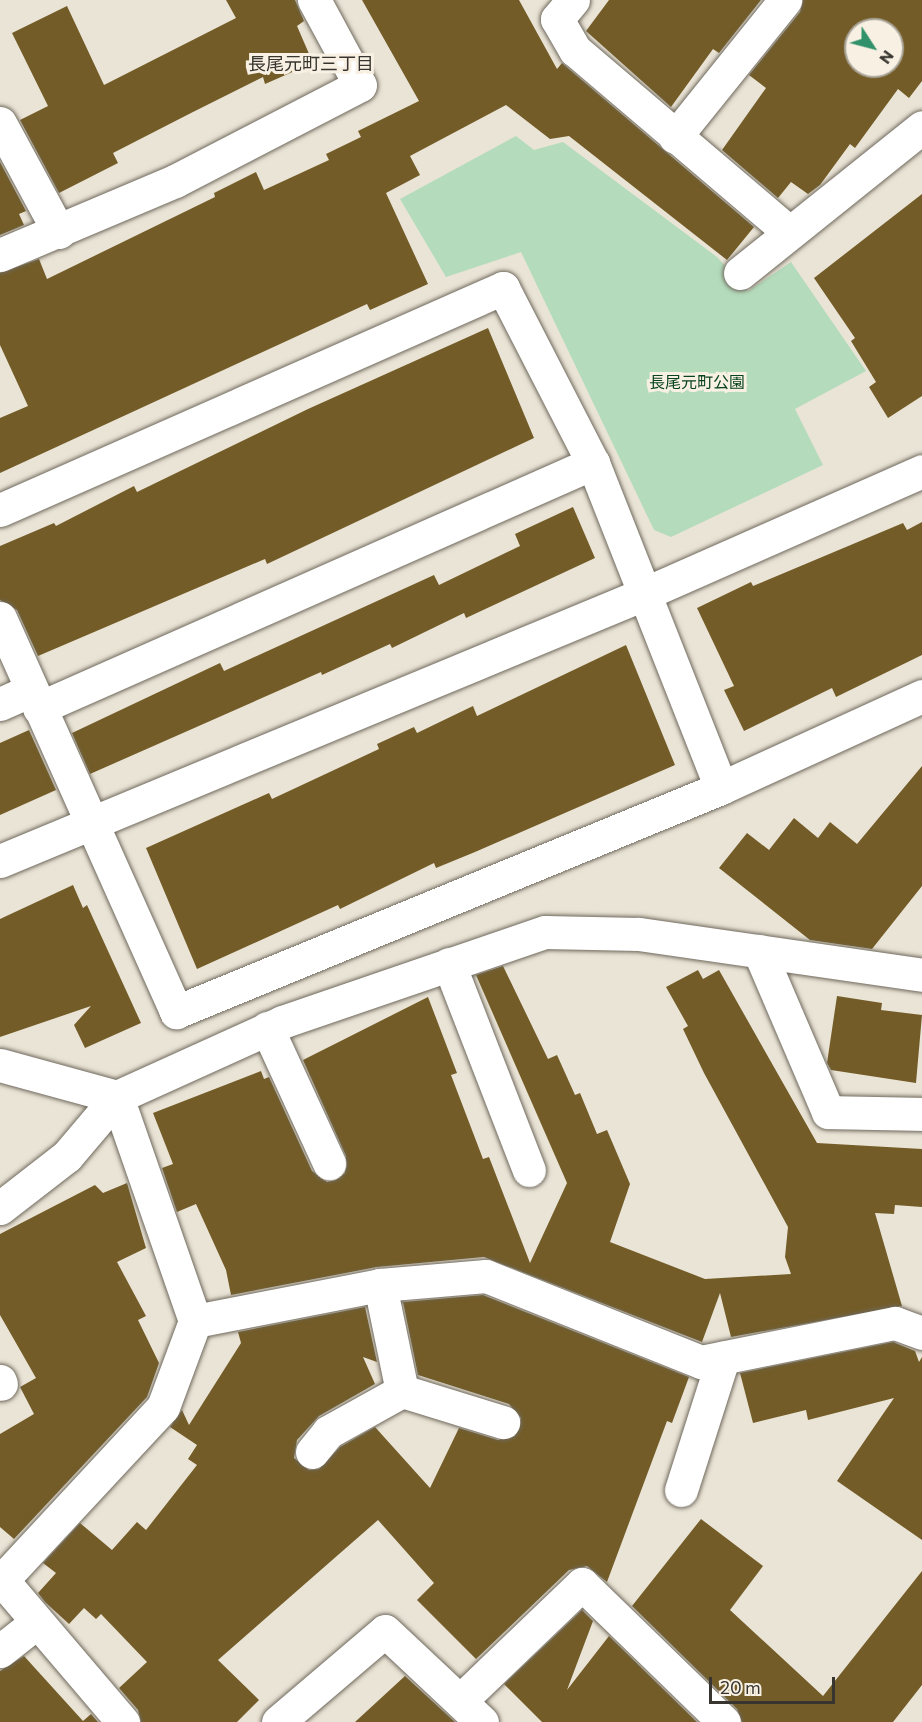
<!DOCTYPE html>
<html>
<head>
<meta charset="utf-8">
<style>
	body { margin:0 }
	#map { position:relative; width:922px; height:1722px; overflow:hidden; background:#eae4d6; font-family:Commissioner,"Noto Sans JP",sans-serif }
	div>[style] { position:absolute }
	.green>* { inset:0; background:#b4dbbc }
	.building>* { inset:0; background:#735c27 }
	.roads { filter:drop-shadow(0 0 2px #6f695d) drop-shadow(0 0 2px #6f695d) }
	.minor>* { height:33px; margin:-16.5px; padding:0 16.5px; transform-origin:16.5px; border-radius:16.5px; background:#fff }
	span { translate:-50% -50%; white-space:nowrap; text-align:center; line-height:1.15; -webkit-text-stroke:6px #f8f1e3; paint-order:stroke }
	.park-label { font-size:16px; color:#08431f }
	.neighbourhood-label { font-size:18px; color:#383530 }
	.north { position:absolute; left:844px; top:18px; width:60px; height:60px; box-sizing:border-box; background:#f8f1e3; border:2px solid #aba69b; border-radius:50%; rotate:126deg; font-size:16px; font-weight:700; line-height:24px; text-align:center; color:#383530 }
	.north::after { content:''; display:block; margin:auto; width:21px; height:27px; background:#31916a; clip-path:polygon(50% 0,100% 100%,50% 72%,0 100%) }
	.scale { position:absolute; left:709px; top:1677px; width:126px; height:27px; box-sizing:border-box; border:3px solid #383530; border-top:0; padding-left:8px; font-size:18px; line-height:21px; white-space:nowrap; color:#383530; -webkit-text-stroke:4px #f8f1e3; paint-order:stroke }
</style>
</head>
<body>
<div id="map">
	<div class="green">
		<i style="clip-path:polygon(516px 136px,534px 150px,563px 142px,717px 257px,748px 291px,791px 262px,866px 371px,795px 409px,823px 465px,671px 537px,654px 530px,521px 252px,446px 277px,400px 199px)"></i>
	</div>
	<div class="building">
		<i style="clip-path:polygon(226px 0,295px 0,304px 21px,297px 26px,313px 63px,265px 84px,263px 77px,191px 113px,113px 153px,118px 163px,59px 193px,20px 120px,48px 106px,12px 33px,67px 6px,104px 85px,236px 18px)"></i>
		<i style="clip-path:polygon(362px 0,519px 0,557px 69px,562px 63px,754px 227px,727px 260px,569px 136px,550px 139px,506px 105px,410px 156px,420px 175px,386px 193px,428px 284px,370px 310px,367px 304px,0 473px,0 418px,28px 406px,0 345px,0 273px,39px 259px,47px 279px,215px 197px,214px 193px,256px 172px,264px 190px,329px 160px,326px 154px,361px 137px,358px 131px,419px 101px)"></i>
		<i style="clip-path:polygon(609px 0,761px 0,719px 53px,713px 49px,671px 107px,586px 31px)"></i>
		<i style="clip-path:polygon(evenodd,803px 0,922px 0,922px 81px,909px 98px,898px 89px,855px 148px,850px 144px,820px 185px,808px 194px,791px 182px,778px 198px,722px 150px,766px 88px,749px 75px,800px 12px,803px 0,856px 30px,892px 30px,892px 66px,856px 66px,856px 30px)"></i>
		<i style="clip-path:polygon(0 162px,26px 211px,19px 214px,24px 225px,0 235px)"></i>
		<i style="clip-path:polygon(922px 194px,922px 396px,888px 418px,869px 387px,876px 382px,851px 341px,855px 338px,814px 278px)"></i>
		<i style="clip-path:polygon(488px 328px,534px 438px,267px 564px,265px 559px,38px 656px,17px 610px,0 600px,0 546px,54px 523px,56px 526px,134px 486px,137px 492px,308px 409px)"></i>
		<i style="clip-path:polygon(573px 507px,595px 558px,466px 618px,464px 613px,392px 648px,390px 644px,322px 675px,321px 672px,90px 774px,72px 733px,220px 663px,224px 671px,434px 575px,439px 585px,520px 546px,515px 534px)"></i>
		<i style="clip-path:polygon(922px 522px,922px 655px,836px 697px,832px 688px,744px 731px,724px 690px,734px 686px,697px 608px,751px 582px,753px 586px,903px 523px,907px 530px)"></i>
		<i style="clip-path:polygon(626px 645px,675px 765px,475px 852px,436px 868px,434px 863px,340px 909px,338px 905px,197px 969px,146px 848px,269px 793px,272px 799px,379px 749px,377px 744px,414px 727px,417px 733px,473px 706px,477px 716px)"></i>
		<i style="clip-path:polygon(29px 730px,56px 790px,0 815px,0 743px)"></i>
		<i style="clip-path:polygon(922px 766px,922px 886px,872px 949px,810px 940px,719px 868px,747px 833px,769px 850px,794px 818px,818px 838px,830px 822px,857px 844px)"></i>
		<i style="clip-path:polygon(73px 885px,83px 908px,87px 905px,141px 1023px,85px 1048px,74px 1025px,91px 1006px,0 1037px,0 919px)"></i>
		<i style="clip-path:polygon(503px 966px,548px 1059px,557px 1055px,575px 1095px,580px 1093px,597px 1134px,607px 1130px,630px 1184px,610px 1242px,705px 1279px,791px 1274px,785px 1257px,788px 1227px,704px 1073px,683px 1029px,688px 1026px,666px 987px,698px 970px,703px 979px,719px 970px,817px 1143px,922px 1149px,922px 1207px,895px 1205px,894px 1214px,875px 1213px,902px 1306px,731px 1337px,720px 1293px,702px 1342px,484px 1257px,377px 1267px,231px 1295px,226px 1270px,196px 1204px,177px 1212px,162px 1168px,173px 1164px,153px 1113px,261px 1071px,264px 1079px,269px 1077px,312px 1171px,327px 1182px,336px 1180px,345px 1173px,346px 1156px,303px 1060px,428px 997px,457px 1073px,451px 1075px,483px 1159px,489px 1157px,530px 1263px,567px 1183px,476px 975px)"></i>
		<i style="clip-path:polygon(837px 996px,882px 1003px,881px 1010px,922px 1015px,916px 1083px,831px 1070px,827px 1063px)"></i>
		<i style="clip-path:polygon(127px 1183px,146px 1248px,117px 1262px,146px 1316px,138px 1320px,159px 1363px,147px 1397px,14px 1539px,0 1527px,0 1434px,34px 1414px,20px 1387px,36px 1378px,0 1315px,0 1234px,95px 1185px,103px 1193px)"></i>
		<i style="clip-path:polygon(483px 1295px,689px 1377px,672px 1423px,667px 1421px,607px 1582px,587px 1566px,569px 1570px,476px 1659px,417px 1600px,434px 1583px,378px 1520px,218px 1660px,259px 1700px,237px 1722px,141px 1722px,138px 1710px,119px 1688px,147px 1662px,101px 1614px,96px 1619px,84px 1608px,69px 1624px,45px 1602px,38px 1593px,56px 1573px,43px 1563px,80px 1523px,112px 1550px,137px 1522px,146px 1530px,197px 1465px,188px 1459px,197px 1445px,170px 1427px,182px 1410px,189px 1425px,241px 1343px,238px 1332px,365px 1307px,377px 1362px,363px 1357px,375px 1384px,319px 1416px,297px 1440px,294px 1458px,309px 1470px,319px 1469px,340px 1447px,375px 1427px,430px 1488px,459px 1428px,498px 1440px,515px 1436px,521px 1418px,509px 1404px,418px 1375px,403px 1302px)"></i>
		<i style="clip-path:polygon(893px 1342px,915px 1351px,919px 1362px,922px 1357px,922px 1540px,837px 1481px,894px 1398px,808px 1420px,806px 1410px,753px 1423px,740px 1373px)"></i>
		<i style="clip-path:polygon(701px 1519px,763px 1566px,730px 1610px,823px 1696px,922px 1571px,922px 1685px,893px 1722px,742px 1722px,737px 1709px,632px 1606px)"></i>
		<i style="clip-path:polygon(582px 1610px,593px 1621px,567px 1690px,609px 1636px,697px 1722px,542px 1722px,504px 1684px)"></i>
		<i style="clip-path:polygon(24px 1656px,83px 1721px,91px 1714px,98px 1722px,0 1722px,0 1671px)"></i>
		<i style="clip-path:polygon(405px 1676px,455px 1722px,355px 1722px)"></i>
	</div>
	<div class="roads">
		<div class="minor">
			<i style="left:573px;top:0;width:25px;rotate:130deg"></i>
			<i style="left:557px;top:19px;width:36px;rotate:60deg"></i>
			<i style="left:575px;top:50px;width:282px;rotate:40.4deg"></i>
			<i style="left:0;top:123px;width:124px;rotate:61.6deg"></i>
			<i style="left:675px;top:137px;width:176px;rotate:-51.2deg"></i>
			<i style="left:0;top:255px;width:190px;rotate:-22.9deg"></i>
			<i style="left:175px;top:181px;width:208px;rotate:-27.4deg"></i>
			<i style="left:360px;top:85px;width:97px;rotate:-118.4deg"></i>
			<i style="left:740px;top:273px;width:233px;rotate:-38.7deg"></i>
			<i style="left:0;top:510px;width:550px;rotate:-23.81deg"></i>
			<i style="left:503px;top:288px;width:197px;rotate:62.8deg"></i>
			<i style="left:593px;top:463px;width:349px;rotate:68.5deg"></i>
			<i style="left:0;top:618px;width:432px;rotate:65.9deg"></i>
			<i style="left:176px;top:1012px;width:589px;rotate:-22.34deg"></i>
			<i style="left:721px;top:788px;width:221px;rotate:-24.6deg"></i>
			<i style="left:0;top:704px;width:34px;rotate:-24deg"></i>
			<i style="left:39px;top:708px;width:606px;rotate:-23.86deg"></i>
			<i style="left:0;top:861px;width:699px;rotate:-22.53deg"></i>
			<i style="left:646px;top:593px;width:302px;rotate:-23.8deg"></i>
			<i style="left:759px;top:951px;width:175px;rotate:66.8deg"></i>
			<i style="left:828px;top:1112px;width:94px;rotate:1.2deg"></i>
			<i style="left:449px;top:964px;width:221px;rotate:68.8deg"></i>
			<i style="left:267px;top:1028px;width:149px;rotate:65.3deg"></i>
			<i style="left:0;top:1065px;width:121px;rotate:15.3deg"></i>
			<i style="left:117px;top:1097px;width:237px;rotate:70.8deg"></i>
			<i style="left:195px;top:1321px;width:92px;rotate:110.4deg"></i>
			<i style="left:163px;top:1407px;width:236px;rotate:132.9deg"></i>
			<i style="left:2px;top:1580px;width:187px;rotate:49.6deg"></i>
			<i style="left:0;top:1208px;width:85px;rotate:-37.8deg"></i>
			<i style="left:67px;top:1156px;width:77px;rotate:-49.7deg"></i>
			<i style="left:117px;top:1097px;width:181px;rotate:-24.4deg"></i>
			<i style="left:282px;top:1022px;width:278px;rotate:-18.9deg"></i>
			<i style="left:545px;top:932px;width:94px;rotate:1.2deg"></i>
			<i style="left:639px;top:934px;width:286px;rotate:8.2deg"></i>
			<i style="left:380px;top:1285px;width:108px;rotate:78.3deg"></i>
			<i style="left:195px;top:1321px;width:188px;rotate:-11deg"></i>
			<i style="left:380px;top:1285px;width:106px;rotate:-4.9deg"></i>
			<i style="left:486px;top:1276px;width:232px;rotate:21.8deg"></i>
			<i style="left:701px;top:1362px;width:198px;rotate:-11.4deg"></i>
			<i style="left:895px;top:1323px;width:29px;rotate:20deg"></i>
			<i style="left:0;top:1381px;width:3px;rotate:72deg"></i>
			<i style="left:312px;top:1452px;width:26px;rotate:-51deg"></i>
			<i style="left:328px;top:1432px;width:85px;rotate:-29deg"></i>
			<i style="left:402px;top:1391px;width:106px;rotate:17.1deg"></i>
			<i style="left:681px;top:1490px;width:139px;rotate:-72.3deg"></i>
			<i style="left:0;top:1651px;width:47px;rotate:-38.1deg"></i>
			<i style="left:460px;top:1701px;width:169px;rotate:-43.8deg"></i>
			<i style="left:582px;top:1584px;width:198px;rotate:44.2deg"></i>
			<i style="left:278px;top:1722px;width:140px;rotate:-40.4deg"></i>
			<i style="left:385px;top:1631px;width:133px;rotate:43.2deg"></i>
		</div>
	</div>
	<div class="park-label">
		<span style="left:697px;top:382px">長尾元町公園</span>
	</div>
	<div class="neighbourhood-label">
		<span style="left:311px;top:63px">長尾元町三丁目</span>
	</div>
	<div class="north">N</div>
	<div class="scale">20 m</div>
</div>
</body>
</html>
